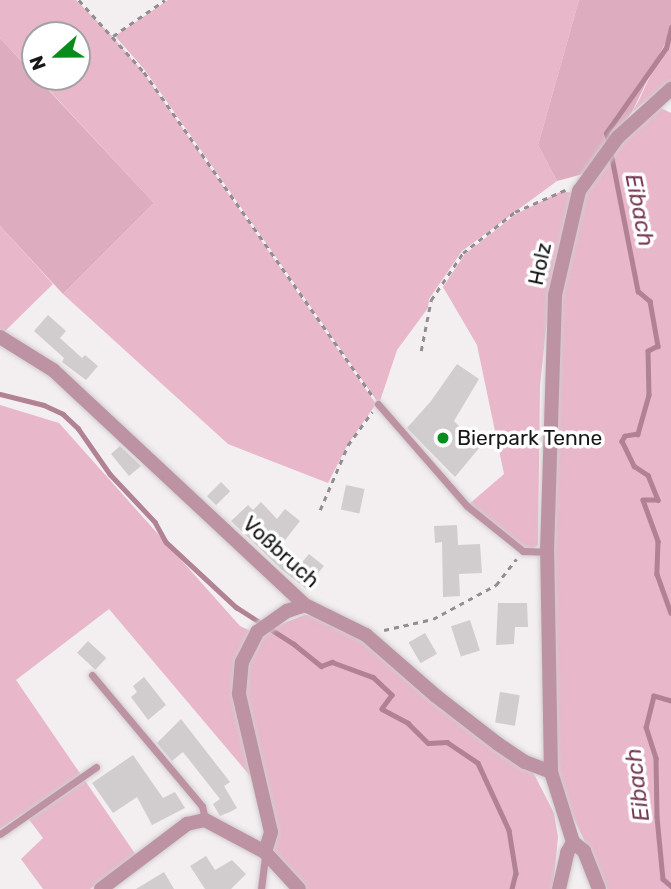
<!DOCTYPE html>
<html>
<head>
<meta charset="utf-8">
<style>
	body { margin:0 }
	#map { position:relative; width:671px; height:889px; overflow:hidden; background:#f3eeef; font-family:Rubik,sans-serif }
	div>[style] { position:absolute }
	.green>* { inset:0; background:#e8b7ca }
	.forest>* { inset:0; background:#ddadbf }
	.stream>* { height:4.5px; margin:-2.25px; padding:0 2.25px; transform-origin:2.25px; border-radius:2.25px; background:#b08294 }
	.building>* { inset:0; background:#d1ccce; transform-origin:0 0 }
	.path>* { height:2.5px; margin-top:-1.25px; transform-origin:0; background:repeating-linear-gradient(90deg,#928e8f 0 5px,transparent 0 10px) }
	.roads { filter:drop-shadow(0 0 2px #d0cccd) drop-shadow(0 0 2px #d0cccd) }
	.service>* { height:7px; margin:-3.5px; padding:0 3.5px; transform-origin:3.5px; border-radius:3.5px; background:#bd93a3 }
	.minor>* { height:14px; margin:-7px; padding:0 7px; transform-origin:7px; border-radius:7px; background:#bd93a3 }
	.dots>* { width:19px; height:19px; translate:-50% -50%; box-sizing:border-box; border:4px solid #fff; border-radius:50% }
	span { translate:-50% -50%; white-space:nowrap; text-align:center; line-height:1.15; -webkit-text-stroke:7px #fff; paint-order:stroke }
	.street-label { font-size:21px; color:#191718 }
	.poi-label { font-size:21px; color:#191718 }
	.left { translate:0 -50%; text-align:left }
	.water-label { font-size:23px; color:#783b56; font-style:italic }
	.north { position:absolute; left:21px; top:21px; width:70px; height:70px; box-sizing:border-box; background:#fff; border:2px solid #a3a2a3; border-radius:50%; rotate:249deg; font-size:19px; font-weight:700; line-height:28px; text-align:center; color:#191718 }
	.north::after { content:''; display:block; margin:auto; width:24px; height:32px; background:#078d1b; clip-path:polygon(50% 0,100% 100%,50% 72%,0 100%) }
</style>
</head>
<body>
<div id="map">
	<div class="green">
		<i style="clip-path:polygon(0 0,76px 0,112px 36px,143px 72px,376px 404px,348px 444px,328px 483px,228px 444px,63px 294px,154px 203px,37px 77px,77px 77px,77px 35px,35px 35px,35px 75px,0 38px)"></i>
		<i style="clip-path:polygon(168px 0,579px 0,538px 145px,557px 181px,462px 251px,429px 299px,428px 308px,397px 350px,379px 404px,144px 69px,115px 36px)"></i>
		<i style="clip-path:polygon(671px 31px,671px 81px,632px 112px,638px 102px)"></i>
		<i style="clip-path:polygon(655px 105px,671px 113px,671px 889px,607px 889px,560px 789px,556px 759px,552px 551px,557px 295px,573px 218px,591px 175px)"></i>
		<i style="clip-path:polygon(562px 191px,573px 193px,550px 292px,540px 386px,538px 545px,530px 551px,524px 550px,468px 505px,504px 474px,477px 345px,443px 287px,465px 254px,516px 214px)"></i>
		<i style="clip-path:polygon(0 226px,53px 284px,1px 335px,0 334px)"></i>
		<i style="clip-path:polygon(0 405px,59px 423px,240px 626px,251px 631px,240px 650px,234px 674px,233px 701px,251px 777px,109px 609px,16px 680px,136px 855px,90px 889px,43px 889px,21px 859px,43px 838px,24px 813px,0 829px)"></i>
		<i style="clip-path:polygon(304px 615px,321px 616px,362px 640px,534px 774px,554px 813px,558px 837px,553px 889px,306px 889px,273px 850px,242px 695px,250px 649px,267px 630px)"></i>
	</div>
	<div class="forest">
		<i style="clip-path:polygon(579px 0,671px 0,671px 31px,632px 112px,587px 173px,557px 181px,538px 145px)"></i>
		<i style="clip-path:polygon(0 38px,154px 203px,63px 294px,0 226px)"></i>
	</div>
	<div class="stream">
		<i style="left:609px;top:144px;width:11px;rotate:-105deg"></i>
		<i style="left:606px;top:133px;width:104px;rotate:-54.8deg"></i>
		<i style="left:666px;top:48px;width:21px;rotate:-76deg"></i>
		<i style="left:611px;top:153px;width:141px;rotate:78.9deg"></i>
		<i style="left:638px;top:291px;width:16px;rotate:40deg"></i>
		<i style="left:650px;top:301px;width:46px;rotate:79.9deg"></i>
		<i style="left:658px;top:346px;width:11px;rotate:153deg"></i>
		<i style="left:648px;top:351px;width:44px;rotate:88.7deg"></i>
		<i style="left:649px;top:395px;width:41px;rotate:105.8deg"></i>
		<i style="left:638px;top:434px;width:13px;rotate:171deg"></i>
		<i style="left:625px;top:436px;width:6px;rotate:121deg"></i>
		<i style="left:622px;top:441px;width:28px;rotate:64deg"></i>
		<i style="left:634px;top:466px;width:17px;rotate:33deg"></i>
		<i style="left:648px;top:475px;width:27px;rotate:68deg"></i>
		<i style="left:658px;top:500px;width:15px;rotate:180deg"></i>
		<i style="left:643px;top:500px;width:44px;rotate:69.9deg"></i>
		<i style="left:658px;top:541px;width:33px;rotate:92deg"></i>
		<i style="left:657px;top:574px;width:41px;rotate:70.3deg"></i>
		<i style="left:0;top:394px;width:45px;rotate:14deg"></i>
		<i style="left:44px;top:405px;width:21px;rotate:25deg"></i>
		<i style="left:63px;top:414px;width:21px;rotate:43deg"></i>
		<i style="left:78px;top:428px;width:56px;rotate:55.2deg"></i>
		<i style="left:110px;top:474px;width:66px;rotate:46.8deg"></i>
		<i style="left:155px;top:522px;width:23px;rotate:61deg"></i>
		<i style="left:166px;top:542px;width:96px;rotate:42.9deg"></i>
		<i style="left:236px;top:607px;width:69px;rotate:32.5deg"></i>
		<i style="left:294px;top:644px;width:35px;rotate:39deg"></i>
		<i style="left:321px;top:666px;width:12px;rotate:-20deg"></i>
		<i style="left:332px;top:662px;width:44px;rotate:20.1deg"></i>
		<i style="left:373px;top:677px;width:26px;rotate:43deg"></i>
		<i style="left:392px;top:695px;width:17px;rotate:126deg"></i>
		<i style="left:382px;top:709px;width:30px;rotate:28deg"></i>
		<i style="left:408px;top:723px;width:28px;rotate:45deg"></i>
		<i style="left:428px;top:743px;width:19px;rotate:-3deg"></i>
		<i style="left:447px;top:742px;width:37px;rotate:34deg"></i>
		<i style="left:478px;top:763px;width:74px;rotate:65.2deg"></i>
		<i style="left:509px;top:830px;width:44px;rotate:80.8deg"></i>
		<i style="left:516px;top:873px;width:16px;rotate:104deg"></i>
		<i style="left:671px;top:701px;width:18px;rotate:-164deg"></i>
		<i style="left:654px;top:696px;width:32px;rotate:104deg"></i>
		<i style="left:646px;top:727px;width:33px;rotate:72deg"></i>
		<i style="left:656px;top:758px;width:59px;rotate:89deg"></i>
		<i style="left:657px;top:817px;width:62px;rotate:84.5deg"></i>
		<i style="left:663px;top:879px;width:11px;rotate:41deg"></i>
	</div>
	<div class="building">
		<i style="clip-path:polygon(48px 315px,66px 331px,60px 338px,82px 358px,85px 355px,98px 366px,86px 380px,62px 362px,64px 358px,34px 331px)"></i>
		<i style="clip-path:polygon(457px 364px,479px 379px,454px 421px,480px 447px,455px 477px,407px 428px,431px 401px)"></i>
		<i style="clip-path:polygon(120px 446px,141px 466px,129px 476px,111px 454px)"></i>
		<i style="left:221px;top:482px;width:13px;height:20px;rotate:45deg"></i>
		<i style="left:346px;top:485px;width:19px;height:25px;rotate:12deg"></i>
		<i style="clip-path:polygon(261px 502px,277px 519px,285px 509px,300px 521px,278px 549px,299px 566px,309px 554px,324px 566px,313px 579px,317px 582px,309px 591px,282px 570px,231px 521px,248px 505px,253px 510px)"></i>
		<i style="clip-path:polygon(457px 525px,458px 545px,480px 544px,482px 573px,459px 574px,460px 596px,443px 597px,442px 542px,435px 543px,434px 526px)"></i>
		<i style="clip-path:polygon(498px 603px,527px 603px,528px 627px,515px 627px,514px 644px,496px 645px)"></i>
		<i style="left:470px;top:620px;width:32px;height:20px;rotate:72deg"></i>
		<i style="left:425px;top:633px;width:24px;height:19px;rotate:60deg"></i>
		<i style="left:88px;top:641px;width:25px;height:16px;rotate:43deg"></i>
		<i style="clip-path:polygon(144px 677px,166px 705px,148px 720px,131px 697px,137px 692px,133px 686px)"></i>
		<i style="left:500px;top:692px;width:20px;height:31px;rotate:9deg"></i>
		<i style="clip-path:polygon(181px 719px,230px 782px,224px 786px,237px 808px,230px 812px,220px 816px,213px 804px,220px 799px,183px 752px,172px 761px,157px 743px)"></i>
		<i style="clip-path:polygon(133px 755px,163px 798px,175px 792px,185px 808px,152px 825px,137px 797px,113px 813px,92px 783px)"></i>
		<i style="clip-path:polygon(206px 856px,215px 870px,232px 860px,246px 874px,231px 889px,205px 889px,190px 866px)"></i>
		<i style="clip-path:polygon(164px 872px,174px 889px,136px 889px)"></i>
	</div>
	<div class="path">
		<i style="left:79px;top:0;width:97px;rotate:47.9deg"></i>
		<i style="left:144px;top:72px;width:395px;rotate:54.8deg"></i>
		<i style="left:113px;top:36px;width:63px;rotate:-34.7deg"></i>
		<i style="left:421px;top:351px;width:52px;rotate:-78.9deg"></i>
		<i style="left:431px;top:300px;width:57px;rotate:-55.8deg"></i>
		<i style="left:463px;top:253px;width:66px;rotate:-38.3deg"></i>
		<i style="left:515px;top:212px;width:55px;rotate:-23.7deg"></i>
		<i style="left:320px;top:510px;width:71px;rotate:-66.7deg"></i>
		<i style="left:348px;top:445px;width:41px;rotate:-54deg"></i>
		<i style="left:384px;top:630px;width:50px;rotate:-12.7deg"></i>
		<i style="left:433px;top:619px;width:72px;rotate:-28.4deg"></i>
		<i style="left:496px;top:585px;width:33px;rotate:-52deg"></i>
	</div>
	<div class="roads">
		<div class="service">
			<i style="left:378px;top:404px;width:135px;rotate:48.9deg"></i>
			<i style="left:467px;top:506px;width:72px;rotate:38.8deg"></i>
			<i style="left:523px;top:551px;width:23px;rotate:2deg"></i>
			<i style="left:92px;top:675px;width:171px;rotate:50deg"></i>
			<i style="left:202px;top:806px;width:13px;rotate:77deg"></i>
			<i style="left:0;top:834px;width:117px;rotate:-34.9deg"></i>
			<i style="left:261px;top:889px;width:34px;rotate:-83deg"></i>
		</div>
		<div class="minor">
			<i style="left:0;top:337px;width:62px;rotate:31.9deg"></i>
			<i style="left:53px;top:370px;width:345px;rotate:43deg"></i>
			<i style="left:305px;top:605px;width:68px;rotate:26.2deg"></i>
			<i style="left:366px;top:635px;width:93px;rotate:41.1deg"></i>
			<i style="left:436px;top:696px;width:78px;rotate:37.7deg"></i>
			<i style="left:498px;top:744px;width:32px;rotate:34deg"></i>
			<i style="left:525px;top:762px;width:28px;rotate:21deg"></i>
			<i style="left:265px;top:852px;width:21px;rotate:-73deg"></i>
			<i style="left:271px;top:832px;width:142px;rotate:-103.1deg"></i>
			<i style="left:239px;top:694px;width:32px;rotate:-85deg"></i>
			<i style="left:242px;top:662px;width:34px;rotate:-63deg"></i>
			<i style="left:257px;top:632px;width:37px;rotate:-35deg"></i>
			<i style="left:287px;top:611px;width:19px;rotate:-18deg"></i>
			<i style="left:101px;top:889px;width:108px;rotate:-37.1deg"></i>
			<i style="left:187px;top:824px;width:18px;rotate:-13deg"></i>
			<i style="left:205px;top:820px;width:68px;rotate:28.1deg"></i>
			<i style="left:265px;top:852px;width:50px;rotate:47.4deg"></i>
			<i style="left:559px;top:889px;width:37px;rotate:-77deg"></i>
			<i style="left:567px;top:853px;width:13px;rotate:-61deg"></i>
			<i style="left:599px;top:889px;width:41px;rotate:-111.5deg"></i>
			<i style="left:584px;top:851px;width:14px;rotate:-141deg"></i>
			<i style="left:573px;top:842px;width:73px;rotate:-107.4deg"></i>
			<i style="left:551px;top:772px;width:220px;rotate:-91deg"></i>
			<i style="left:547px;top:552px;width:257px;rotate:-88.2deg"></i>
			<i style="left:555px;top:295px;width:107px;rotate:-77deg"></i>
			<i style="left:579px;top:191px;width:67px;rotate:-54.2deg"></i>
			<i style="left:618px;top:137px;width:72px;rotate:-42.2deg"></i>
		</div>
	</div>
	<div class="dots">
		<i style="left:443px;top:438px;background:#078d1b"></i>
	</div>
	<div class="street-label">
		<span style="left:540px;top:264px;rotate:-78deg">Holz</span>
		<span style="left:281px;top:552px;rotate:42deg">Voßbruch</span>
	</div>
	<div class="poi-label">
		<span class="left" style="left:457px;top:438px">Bierpark Tenne</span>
	</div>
	<div class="water-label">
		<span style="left:640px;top:210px;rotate:79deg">Eibach</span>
		<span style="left:637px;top:785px;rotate:-97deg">Eibach</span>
	</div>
	<div class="north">N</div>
</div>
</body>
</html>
